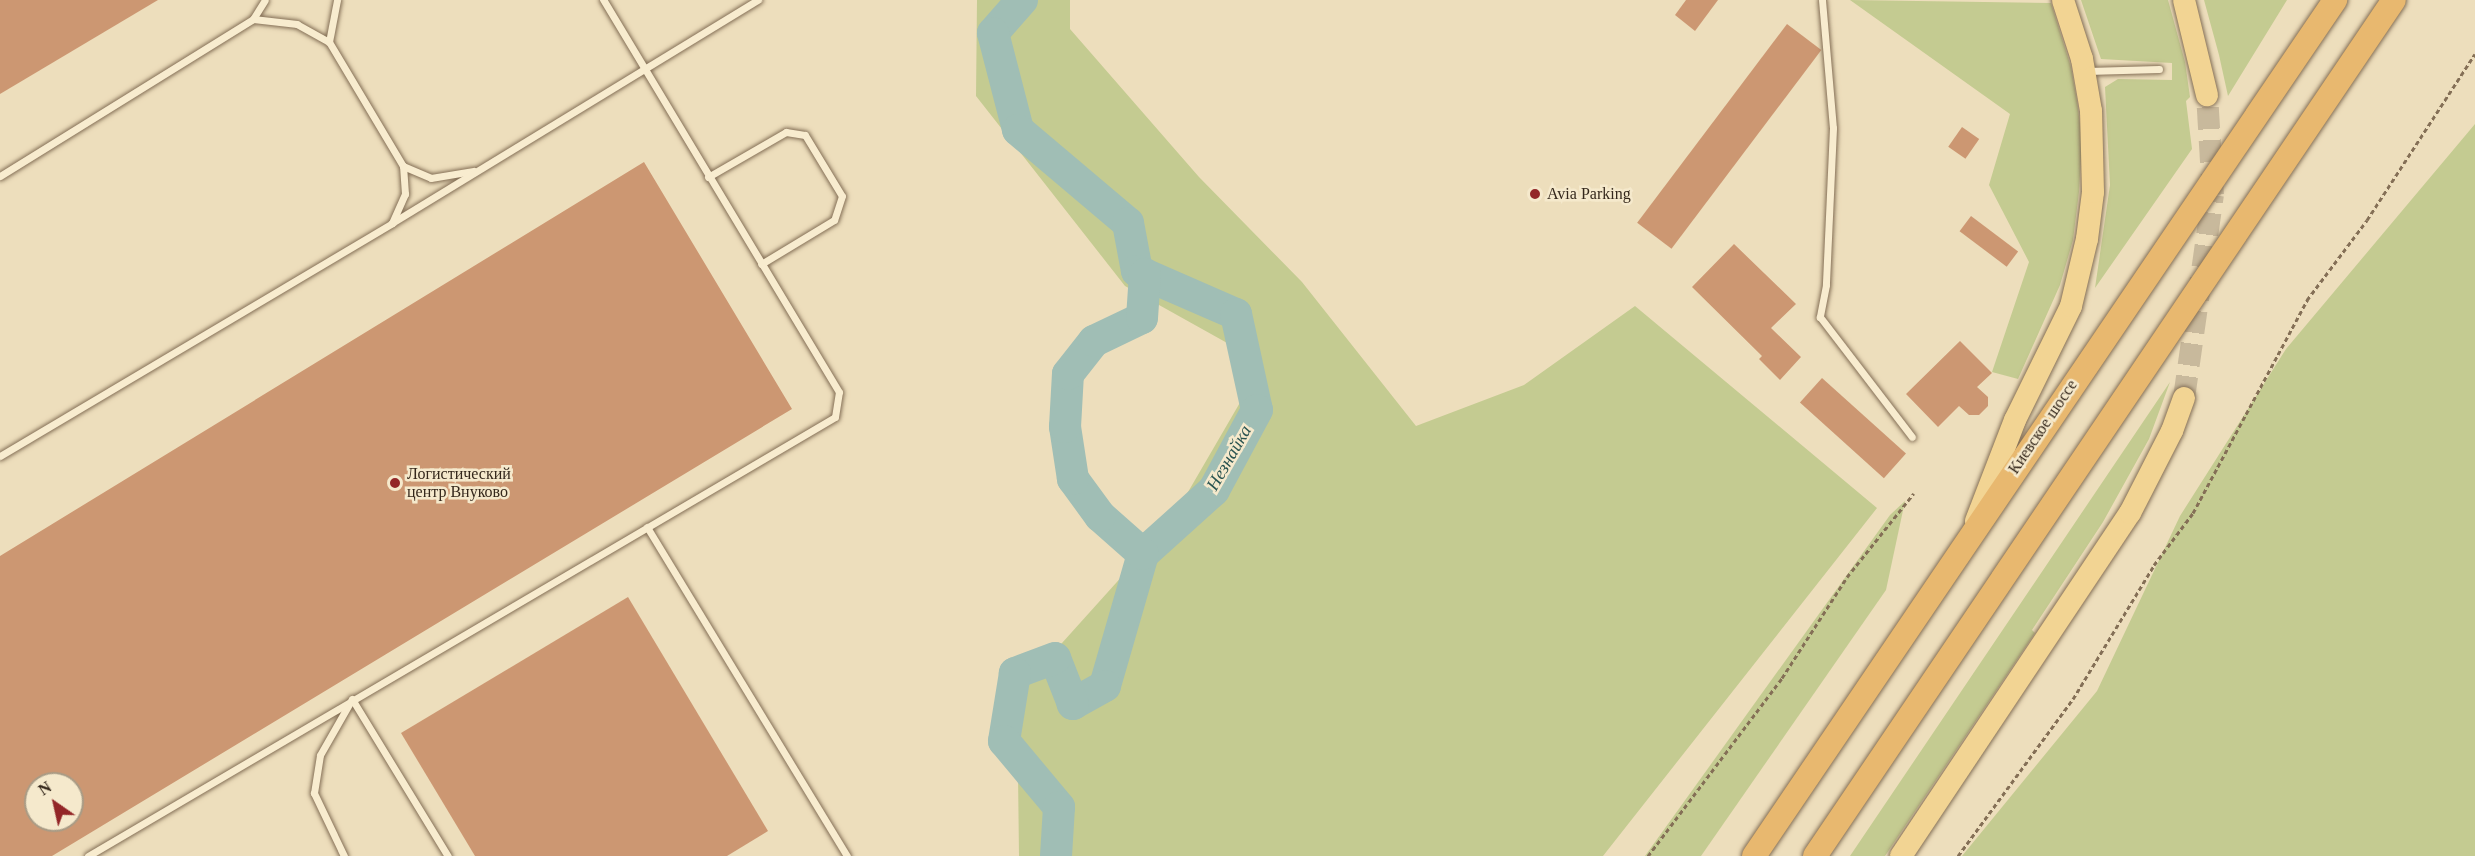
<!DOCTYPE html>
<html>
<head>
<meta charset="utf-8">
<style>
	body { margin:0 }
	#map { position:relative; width:2475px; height:856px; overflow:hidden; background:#eddebc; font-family:Georgia,serif }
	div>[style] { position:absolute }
	.green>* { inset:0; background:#c4cb91 }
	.river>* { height:32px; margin:-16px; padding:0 16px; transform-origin:16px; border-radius:16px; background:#a0beb5 }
	.building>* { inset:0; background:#cc9772; transform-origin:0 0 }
	.primary-tunnel>* { height:22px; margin-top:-11px; transform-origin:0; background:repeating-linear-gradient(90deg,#c8b99c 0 22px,transparent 0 33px) }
	.path>* { height:3px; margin-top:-1.5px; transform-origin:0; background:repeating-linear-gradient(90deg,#846f56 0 4.5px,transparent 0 7.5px) }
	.roads { filter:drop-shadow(0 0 2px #846f56) drop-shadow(0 0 2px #846f56) }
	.service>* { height:7px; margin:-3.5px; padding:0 3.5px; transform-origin:3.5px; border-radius:3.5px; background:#f8eccf }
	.primary>* { height:22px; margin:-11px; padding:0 11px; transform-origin:11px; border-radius:11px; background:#f2d493 }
	.trunk>* { height:24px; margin:-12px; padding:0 12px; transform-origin:12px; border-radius:12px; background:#e8b86f }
	.dots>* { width:16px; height:16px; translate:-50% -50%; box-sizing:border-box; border:3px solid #f5e9cc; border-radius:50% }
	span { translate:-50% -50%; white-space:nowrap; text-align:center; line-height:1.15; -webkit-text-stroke:5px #f5e9cc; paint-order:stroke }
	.poi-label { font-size:16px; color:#34271b }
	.left { translate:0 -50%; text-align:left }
	.street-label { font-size:16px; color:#34271b }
	.water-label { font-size:18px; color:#2a5451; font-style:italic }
	.north { position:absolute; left:24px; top:772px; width:60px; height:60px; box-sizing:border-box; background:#f5e9cc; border:2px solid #a89b85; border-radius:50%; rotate:326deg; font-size:16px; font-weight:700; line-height:24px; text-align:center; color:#34271b }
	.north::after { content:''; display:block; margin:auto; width:21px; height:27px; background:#932627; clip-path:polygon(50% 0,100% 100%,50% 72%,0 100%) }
</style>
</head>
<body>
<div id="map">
	<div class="green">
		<i style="clip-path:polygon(977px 0,1070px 0,1070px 29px,1199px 177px,1302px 282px,1416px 426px,1524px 385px,1635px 306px,1877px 508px,1603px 856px,1019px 856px,1017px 693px,1170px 523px,1263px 363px,1125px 286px,976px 96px)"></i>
		<i style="clip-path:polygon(1850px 0,2051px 3px,2071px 67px,2077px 101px,2082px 140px,2079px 192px,2073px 240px,2060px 285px,2018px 379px,1992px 372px,2029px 262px,1989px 185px,2010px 114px)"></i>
		<i style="clip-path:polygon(2081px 0,2168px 0,2185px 62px,2190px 97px,2186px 101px,2192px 149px,2095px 288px,2110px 185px,2105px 87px,2118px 79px,2172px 80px,2172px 63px,2101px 59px)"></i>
		<i style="clip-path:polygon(2204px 0,2287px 0,2228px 96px,2219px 55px)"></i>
		<i style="clip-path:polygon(2475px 124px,2475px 856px,1962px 856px,2097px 691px,2180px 516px,2286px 349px)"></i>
		<i style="clip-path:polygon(2170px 382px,2149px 439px,2103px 522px,2032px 630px,2035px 633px,1885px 856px,1850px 856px)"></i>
		<i style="clip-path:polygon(1905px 501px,1886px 590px,1701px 856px,1645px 856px,1890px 515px)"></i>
	</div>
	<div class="river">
		<i style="left:1022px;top:0;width:44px;rotate:131.3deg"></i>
		<i style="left:993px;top:33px;width:100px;rotate:75.5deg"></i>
		<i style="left:1018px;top:130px;width:144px;rotate:40.2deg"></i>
		<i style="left:1128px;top:223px;width:49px;rotate:79.4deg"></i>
		<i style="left:1137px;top:271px;width:108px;rotate:23.5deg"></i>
		<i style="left:1236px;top:314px;width:98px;rotate:77.7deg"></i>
		<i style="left:1257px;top:410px;width:91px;rotate:118.3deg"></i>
		<i style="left:1214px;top:490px;width:96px;rotate:138deg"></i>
		<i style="left:1143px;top:554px;width:137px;rotate:106.1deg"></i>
		<i style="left:1105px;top:686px;width:37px;rotate:151deg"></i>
		<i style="left:1073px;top:704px;width:49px;rotate:-111.4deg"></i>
		<i style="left:1055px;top:658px;width:43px;rotate:159.4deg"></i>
		<i style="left:1015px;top:673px;width:69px;rotate:99.2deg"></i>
		<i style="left:1004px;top:741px;width:86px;rotate:50.2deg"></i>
		<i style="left:1059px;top:807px;width:49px;rotate:93.5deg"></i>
		<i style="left:1143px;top:554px;width:57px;rotate:-138.5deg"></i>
		<i style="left:1100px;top:516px;width:46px;rotate:-126.1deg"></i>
		<i style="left:1073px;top:479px;width:53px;rotate:-98.7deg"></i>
		<i style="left:1065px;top:427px;width:53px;rotate:-86.8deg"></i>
		<i style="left:1068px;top:374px;width:42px;rotate:-51.8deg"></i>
		<i style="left:1094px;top:341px;width:53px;rotate:-25.6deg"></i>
		<i style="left:1142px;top:318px;width:44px;rotate:-86.1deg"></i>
	</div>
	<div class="building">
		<i style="clip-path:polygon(0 0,158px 0,0 94px)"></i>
		<i style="clip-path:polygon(1686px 0,1718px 0,1695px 31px,1675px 15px)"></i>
		<i style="left:1787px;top:24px;width:43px;height:249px;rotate:37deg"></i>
		<i style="left:1962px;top:127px;width:21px;height:24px;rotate:35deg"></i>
		<i style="clip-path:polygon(evenodd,644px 162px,792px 409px,52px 856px,0 856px,0 556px,644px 162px,36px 784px,72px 784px,72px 820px,36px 820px,36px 784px)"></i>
		<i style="left:1971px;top:216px;width:59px;height:19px;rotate:37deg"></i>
		<i style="clip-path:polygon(1734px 244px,1796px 304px,1771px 328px,1801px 357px,1780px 380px,1759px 359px,1762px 356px,1692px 287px)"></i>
		<i style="clip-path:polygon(1960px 341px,1992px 373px,1977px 387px,1988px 397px,1988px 406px,1979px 415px,1969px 415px,1959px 406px,1938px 427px,1906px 394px)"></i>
		<i style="left:1822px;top:378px;width:113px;height:33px;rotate:42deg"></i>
		<i style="clip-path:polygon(628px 597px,768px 831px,727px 856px,475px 856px,401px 733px)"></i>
	</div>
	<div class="primary-tunnel">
		<i style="left:2184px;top:398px;width:205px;rotate:-81.9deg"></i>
		<i style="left:2213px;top:195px;width:100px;rotate:-93.4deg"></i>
	</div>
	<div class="path">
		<i style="left:1648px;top:856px;width:223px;rotate:-53deg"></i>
		<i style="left:1782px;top:678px;width:120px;rotate:-57.2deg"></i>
		<i style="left:1847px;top:577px;width:107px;rotate:-51.4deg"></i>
		<i style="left:1958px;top:856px;width:195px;rotate:-53.8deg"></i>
		<i style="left:2073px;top:699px;width:157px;rotate:-58.8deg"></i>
		<i style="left:2154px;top:565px;width:65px;rotate:-53.1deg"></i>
		<i style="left:2193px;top:513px;width:242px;rotate:-61.8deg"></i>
		<i style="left:2307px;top:300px;width:100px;rotate:-53.1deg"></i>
		<i style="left:2367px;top:220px;width:198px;rotate:-57deg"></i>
	</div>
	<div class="roads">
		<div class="service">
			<i style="left:1822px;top:0;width:128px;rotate:85.1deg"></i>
			<i style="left:1833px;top:128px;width:157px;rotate:92.6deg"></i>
			<i style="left:1826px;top:285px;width:33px;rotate:101deg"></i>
			<i style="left:1820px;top:317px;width:151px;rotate:52.5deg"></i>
			<i style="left:329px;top:42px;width:43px;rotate:-79.2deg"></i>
			<i style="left:2087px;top:71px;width:72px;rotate:-1.6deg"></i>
			<i style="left:403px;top:166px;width:30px;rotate:23deg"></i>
			<i style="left:431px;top:178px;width:43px;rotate:-9.5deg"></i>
			<i style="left:0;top:176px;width:298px;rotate:-31.8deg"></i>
			<i style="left:253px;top:19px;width:22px;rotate:-58deg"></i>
			<i style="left:708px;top:177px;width:90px;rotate:-30deg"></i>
			<i style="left:786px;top:132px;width:19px;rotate:9deg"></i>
			<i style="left:805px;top:135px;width:71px;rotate:58.8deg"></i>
			<i style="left:842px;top:196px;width:25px;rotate:108deg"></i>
			<i style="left:834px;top:220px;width:85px;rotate:148.9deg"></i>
			<i style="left:392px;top:223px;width:429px;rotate:-31.4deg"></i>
			<i style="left:0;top:456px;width:456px;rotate:-30.7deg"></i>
			<i style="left:392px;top:223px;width:32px;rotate:-66deg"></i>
			<i style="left:405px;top:194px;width:28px;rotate:-94deg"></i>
			<i style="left:403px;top:166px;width:144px;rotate:-120.8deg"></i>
			<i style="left:329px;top:42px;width:37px;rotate:-151deg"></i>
			<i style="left:297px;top:24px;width:44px;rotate:-173.5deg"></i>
			<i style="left:647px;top:527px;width:385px;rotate:58.7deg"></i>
			<i style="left:352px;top:699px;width:184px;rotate:58.6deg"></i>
			<i style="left:88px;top:856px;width:866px;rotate:-30.44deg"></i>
			<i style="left:835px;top:417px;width:25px;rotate:-81deg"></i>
			<i style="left:839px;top:392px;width:458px;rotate:-121deg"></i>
			<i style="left:344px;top:856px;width:70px;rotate:-115.5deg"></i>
			<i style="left:314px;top:793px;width:38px;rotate:-81deg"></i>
			<i style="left:320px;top:755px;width:64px;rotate:-60.3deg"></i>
		</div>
		<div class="primary">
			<i style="left:2184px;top:0;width:98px;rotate:76.4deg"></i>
			<i style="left:1976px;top:521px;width:108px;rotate:-68.9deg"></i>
			<i style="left:2015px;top:420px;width:127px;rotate:-63.8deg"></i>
			<i style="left:2071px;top:306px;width:69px;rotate:-76.6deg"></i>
			<i style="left:2087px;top:239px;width:47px;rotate:-82.7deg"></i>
			<i style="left:2093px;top:192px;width:81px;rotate:-91.4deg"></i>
			<i style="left:2091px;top:111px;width:53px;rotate:-99.8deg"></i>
			<i style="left:2082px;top:59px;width:62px;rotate:-107.9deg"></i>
			<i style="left:1901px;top:856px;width:412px;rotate:-56.3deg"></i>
			<i style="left:2130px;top:513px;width:92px;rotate:-62.9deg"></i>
			<i style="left:2172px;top:431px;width:35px;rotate:-70deg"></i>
		</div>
		<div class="trunk">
			<i style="left:1754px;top:856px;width:1035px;rotate:-55.83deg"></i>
			<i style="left:1815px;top:856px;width:1033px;rotate:-55.93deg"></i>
		</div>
	</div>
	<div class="dots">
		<i style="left:1535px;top:194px;background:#932627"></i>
		<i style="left:395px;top:483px;background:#932627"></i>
	</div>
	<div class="poi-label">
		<span class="left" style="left:1547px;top:194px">Avia Parking</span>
		<span class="left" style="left:407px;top:483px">Логистический<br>центр Внуково</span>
	</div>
	<div class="street-label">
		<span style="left:2043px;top:427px;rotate:-56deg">Киевское шоссе</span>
	</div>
	<div class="water-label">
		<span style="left:1229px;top:458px;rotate:-60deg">Незнайка</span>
	</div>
	<div class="north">N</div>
</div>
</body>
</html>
